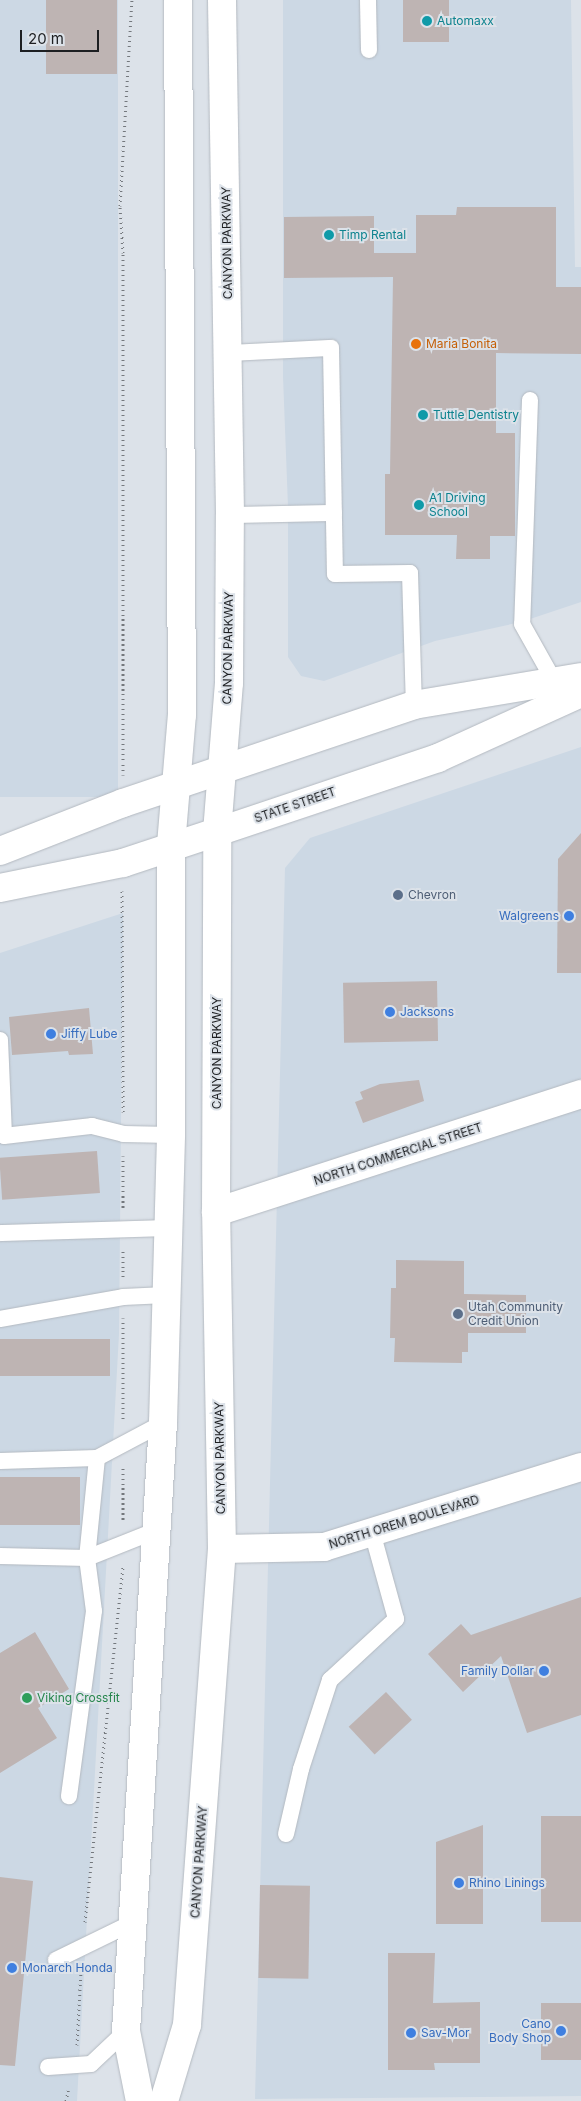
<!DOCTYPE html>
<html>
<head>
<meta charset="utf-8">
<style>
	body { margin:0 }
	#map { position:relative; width:581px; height:2101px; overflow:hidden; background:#dce2e9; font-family:Inter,sans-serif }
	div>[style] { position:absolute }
	.built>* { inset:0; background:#ccd8e4; transform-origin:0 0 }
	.building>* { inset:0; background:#beb4b3; transform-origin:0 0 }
	.path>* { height:3px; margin-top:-1.5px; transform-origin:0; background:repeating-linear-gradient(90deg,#74787d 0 1px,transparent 0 5px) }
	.roads { filter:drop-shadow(0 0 1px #b3b9c0) drop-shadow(0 0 1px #b3b9c0) }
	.lane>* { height:16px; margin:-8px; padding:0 8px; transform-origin:8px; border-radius:8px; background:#fff }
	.street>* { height:28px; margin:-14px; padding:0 14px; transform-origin:14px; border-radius:14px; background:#fff }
	.secondary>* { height:28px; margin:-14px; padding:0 14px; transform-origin:14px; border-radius:14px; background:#fff }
	.primary>* { height:28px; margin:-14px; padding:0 14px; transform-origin:14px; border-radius:14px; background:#fff }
	.highway>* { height:28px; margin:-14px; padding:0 14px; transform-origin:14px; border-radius:14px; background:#fff }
	.dots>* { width:14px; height:14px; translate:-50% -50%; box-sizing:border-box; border:2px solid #dce2e9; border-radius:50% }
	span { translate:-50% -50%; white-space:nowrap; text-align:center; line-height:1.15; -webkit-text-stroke:4px #dce2e9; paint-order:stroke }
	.culture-label { font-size:12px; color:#0d838f }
	.left { translate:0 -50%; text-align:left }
	.street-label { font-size:12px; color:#1d1f22 }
	.food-label { font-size:12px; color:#c56008 }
	.service-label { font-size:12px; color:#4e5e75 }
	.shop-label { font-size:12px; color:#366cbe }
	.right { translate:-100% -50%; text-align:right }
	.leisure-label { font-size:12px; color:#27864d }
	.scale { position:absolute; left:20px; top:30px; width:79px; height:22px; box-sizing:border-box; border:2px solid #1d1f22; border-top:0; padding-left:6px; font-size:15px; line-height:18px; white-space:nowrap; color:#1d1f22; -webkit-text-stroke:4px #dce2e9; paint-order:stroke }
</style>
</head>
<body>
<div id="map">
	<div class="built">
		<i style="left:0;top:0;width:118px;height:797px"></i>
		<i style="clip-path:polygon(283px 0,571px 0,575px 267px,581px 267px,581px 602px,521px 622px,435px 641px,324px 681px,301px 676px,288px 657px,288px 507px,283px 377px)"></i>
		<i style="clip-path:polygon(581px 747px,581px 2096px,255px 2099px,285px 868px,310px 838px)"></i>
		<i style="clip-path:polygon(123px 913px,119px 1334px,77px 2101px,0 2101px,0 953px)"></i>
	</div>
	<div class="building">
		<i style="left:46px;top:0;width:71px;height:74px"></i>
		<i style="left:403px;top:0;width:46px;height:42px"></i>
		<i style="clip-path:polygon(457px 207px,556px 207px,556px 287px,581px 287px,581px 354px,496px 353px,496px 433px,515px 433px,515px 536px,490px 536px,490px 559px,456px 559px,457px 535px,385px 535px,385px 474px,390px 474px,393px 277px,284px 278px,284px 217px,374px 216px,374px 253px,416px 253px,416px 215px,456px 215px)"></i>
		<i style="clip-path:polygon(581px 833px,581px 973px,557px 973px,558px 859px)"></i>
		<i style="left:437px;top:981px;width:60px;height:94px;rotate:89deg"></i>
		<i style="clip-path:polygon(89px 1008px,93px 1054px,69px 1055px,68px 1051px,12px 1055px,9px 1017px)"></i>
		<i style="clip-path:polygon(419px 1080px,424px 1101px,363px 1123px,355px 1102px,363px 1099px,360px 1092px,380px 1084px)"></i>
		<i style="left:97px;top:1151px;width:42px;height:98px;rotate:86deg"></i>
		<i style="clip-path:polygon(396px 1260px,464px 1261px,464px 1294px,526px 1295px,526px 1333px,468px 1333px,468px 1352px,462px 1352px,462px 1363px,394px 1362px,395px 1338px,390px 1338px,391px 1288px,396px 1288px)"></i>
		<i style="left:0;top:1339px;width:110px;height:37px"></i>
		<i style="left:80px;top:1477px;width:48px;height:80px;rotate:90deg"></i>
		<i style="clip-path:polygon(581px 1597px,581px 1715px,527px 1733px,501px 1656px,463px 1692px,428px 1654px,461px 1624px,471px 1635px)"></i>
		<i style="clip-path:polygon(35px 1632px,69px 1689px,38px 1708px,57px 1738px,0 1773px,0 1653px)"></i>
		<i style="left:386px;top:1692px;width:38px;height:51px;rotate:47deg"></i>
		<i style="left:581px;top:1816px;width:106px;height:40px;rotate:90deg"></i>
		<i style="clip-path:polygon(483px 1825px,483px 1924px,436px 1924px,436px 1842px)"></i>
		<i style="clip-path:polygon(0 1877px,33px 1881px,15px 2066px,0 2065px)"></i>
		<i style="left:260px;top:1885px;width:50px;height:93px;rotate:1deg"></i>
		<i style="clip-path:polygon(388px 1953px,435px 1953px,433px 2003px,480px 2002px,480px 2063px,434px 2063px,435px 2070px,388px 2070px)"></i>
		<i style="left:541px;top:2003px;width:40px;height:57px"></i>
	</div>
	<div class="path">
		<i style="left:123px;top:775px;width:522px;rotate:-90deg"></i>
		<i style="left:123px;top:253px;width:47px;rotate:-93.7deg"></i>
		<i style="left:120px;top:206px;width:206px;rotate:-86.7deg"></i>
		<i style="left:122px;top:891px;width:221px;rotate:89.7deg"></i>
		<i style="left:123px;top:1156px;width:53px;rotate:90deg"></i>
		<i style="left:123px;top:1251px;width:26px;rotate:90deg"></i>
		<i style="left:123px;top:1318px;width:101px;rotate:90deg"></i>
		<i style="left:123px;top:1468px;width:54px;rotate:90deg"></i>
		<i style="left:85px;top:1922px;width:358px;rotate:-83.9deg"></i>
		<i style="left:77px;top:2045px;width:74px;rotate:-86.9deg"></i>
		<i style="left:66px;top:2101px;width:14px;rotate:-78deg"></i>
	</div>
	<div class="roads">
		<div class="lane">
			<i style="left:368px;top:0;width:50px;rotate:88.9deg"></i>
			<i style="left:228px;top:353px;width:103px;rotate:-2.8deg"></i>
			<i style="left:331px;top:348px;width:226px;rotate:89deg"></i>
			<i style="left:335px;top:574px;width:75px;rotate:-0.8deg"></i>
			<i style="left:410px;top:573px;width:132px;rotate:88.3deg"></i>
			<i style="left:530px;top:400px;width:224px;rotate:92deg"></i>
			<i style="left:522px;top:624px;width:65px;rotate:60.7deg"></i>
			<i style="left:230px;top:515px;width:104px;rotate:-1.1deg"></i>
			<i style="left:0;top:1040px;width:96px;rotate:87.6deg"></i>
			<i style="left:4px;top:1136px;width:89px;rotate:-6.5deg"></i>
			<i style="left:92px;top:1126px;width:32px;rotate:14deg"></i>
			<i style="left:123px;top:1134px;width:48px;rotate:1.2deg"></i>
			<i style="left:0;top:1233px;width:168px;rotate:-1.7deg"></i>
			<i style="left:0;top:1319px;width:125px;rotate:-10.1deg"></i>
			<i style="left:123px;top:1297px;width:43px;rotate:-2.7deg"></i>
			<i style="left:97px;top:1458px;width:75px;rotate:-27.9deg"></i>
			<i style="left:0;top:1461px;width:97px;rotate:-1.8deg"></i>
			<i style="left:97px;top:1458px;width:100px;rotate:95.7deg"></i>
			<i style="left:87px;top:1558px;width:53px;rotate:82.5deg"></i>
			<i style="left:94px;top:1611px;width:187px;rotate:97.7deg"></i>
			<i style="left:0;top:1556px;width:87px;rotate:1.3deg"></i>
			<i style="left:87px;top:1558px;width:73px;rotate:-21.7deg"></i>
			<i style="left:286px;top:1834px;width:67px;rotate:-77deg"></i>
			<i style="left:301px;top:1769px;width:94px;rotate:-72deg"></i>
			<i style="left:330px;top:1680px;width:90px;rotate:-42.7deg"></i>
			<i style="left:396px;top:1619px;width:90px;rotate:-105.4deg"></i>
			<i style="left:56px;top:1960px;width:85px;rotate:-26deg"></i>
			<i style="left:48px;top:2067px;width:43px;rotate:-4deg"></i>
			<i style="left:91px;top:2064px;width:48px;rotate:-43.3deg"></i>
		</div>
		<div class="street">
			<i style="left:216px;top:1212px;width:384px;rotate:-17.9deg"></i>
		</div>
		<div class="secondary">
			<i style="left:222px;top:1549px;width:102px;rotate:-1.1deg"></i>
			<i style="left:324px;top:1547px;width:269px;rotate:-17.3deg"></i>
		</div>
		<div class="primary">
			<i style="left:0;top:851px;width:132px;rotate:-21.3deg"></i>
			<i style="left:123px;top:803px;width:307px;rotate:-18.6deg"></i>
			<i style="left:414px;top:705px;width:169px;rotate:-9.5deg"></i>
			<i style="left:0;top:888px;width:126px;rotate:-11.5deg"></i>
			<i style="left:123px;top:863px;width:99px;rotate:-18.3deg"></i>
			<i style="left:217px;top:832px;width:233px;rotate:-18.5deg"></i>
			<i style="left:438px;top:758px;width:157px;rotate:-24.4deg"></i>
		</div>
		<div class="highway">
			<i style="left:140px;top:2101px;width:71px;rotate:-101.3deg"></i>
			<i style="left:126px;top:2031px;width:609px;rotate:-86.52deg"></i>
			<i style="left:163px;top:1423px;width:288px;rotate:-88.4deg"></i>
			<i style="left:171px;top:1135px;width:290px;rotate:-90deg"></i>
			<i style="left:171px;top:845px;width:130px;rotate:-85.2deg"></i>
			<i style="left:182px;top:715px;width:715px;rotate:-90.32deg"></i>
			<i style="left:164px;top:2101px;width:79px;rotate:-73.2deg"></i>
			<i style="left:187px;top:2025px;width:477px;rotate:-85.8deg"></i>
			<i style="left:222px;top:1549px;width:337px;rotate:-91deg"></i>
			<i style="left:216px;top:1212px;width:380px;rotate:-89.8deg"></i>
			<i style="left:217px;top:832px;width:149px;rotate:-85.4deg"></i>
			<i style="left:229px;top:683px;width:168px;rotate:-89.7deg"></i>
			<i style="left:230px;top:515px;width:515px;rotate:-90.89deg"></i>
		</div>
	</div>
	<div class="dots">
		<i style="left:427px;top:21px;background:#0f9aa8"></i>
		<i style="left:329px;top:235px;background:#0f9aa8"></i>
		<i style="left:416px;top:344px;background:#e8710a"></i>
		<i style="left:423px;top:415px;background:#0f9aa8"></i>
		<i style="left:419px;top:505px;background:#0f9aa8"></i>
		<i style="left:398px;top:895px;background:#5c6f8a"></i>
		<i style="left:569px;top:916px;background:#3f7fe0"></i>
		<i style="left:390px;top:1012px;background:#3f7fe0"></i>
		<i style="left:51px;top:1034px;background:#3f7fe0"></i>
		<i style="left:458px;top:1314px;background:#5c6f8a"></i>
		<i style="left:544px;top:1671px;background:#3f7fe0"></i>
		<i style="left:27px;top:1698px;background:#2e9e5b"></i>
		<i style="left:459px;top:1883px;background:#3f7fe0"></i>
		<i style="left:12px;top:1968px;background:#3f7fe0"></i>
		<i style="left:561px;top:2031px;background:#3f7fe0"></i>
		<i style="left:411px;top:2033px;background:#3f7fe0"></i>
	</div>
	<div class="culture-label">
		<span class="left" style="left:437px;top:21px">Automaxx</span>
		<span class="left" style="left:339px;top:235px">Timp Rental</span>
		<span class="left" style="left:433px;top:415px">Tuttle Dentistry</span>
		<span class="left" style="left:429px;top:505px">A1 Driving<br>School</span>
	</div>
	<div class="street-label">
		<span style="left:227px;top:243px;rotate:-91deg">CANYON PARKWAY</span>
		<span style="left:228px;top:648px;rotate:-89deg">CANYON PARKWAY</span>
		<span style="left:295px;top:805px;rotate:-19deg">STATE STREET</span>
		<span style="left:217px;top:1053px;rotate:-90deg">CANYON PARKWAY</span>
		<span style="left:398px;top:1154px;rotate:-18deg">NORTH COMMERCIAL STREET</span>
		<span style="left:220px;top:1458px;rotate:-91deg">CANYON PARKWAY</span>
		<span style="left:404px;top:1522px;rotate:-17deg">NORTH OREM BOULEVARD</span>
		<span style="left:199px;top:1862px;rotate:-86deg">CANYON PARKWAY</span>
	</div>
	<div class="food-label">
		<span class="left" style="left:426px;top:344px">Maria Bonita</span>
	</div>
	<div class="service-label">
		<span class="left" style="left:408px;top:895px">Chevron</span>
		<span class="left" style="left:468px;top:1314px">Utah Community<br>Credit Union</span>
	</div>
	<div class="shop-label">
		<span class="right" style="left:559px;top:916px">Walgreens</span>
		<span class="left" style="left:400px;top:1012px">Jacksons</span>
		<span class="left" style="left:61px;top:1034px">Jiffy Lube</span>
		<span class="right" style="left:534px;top:1671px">Family Dollar</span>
		<span class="left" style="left:469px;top:1883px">Rhino Linings</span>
		<span class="left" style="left:22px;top:1968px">Monarch Honda</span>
		<span class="right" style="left:551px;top:2031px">Cano<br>Body Shop</span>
		<span class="left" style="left:421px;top:2033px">Sav-Mor</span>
	</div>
	<div class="leisure-label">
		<span class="left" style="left:37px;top:1698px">Viking Crossfit</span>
	</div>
	<div class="scale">20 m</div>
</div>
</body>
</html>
